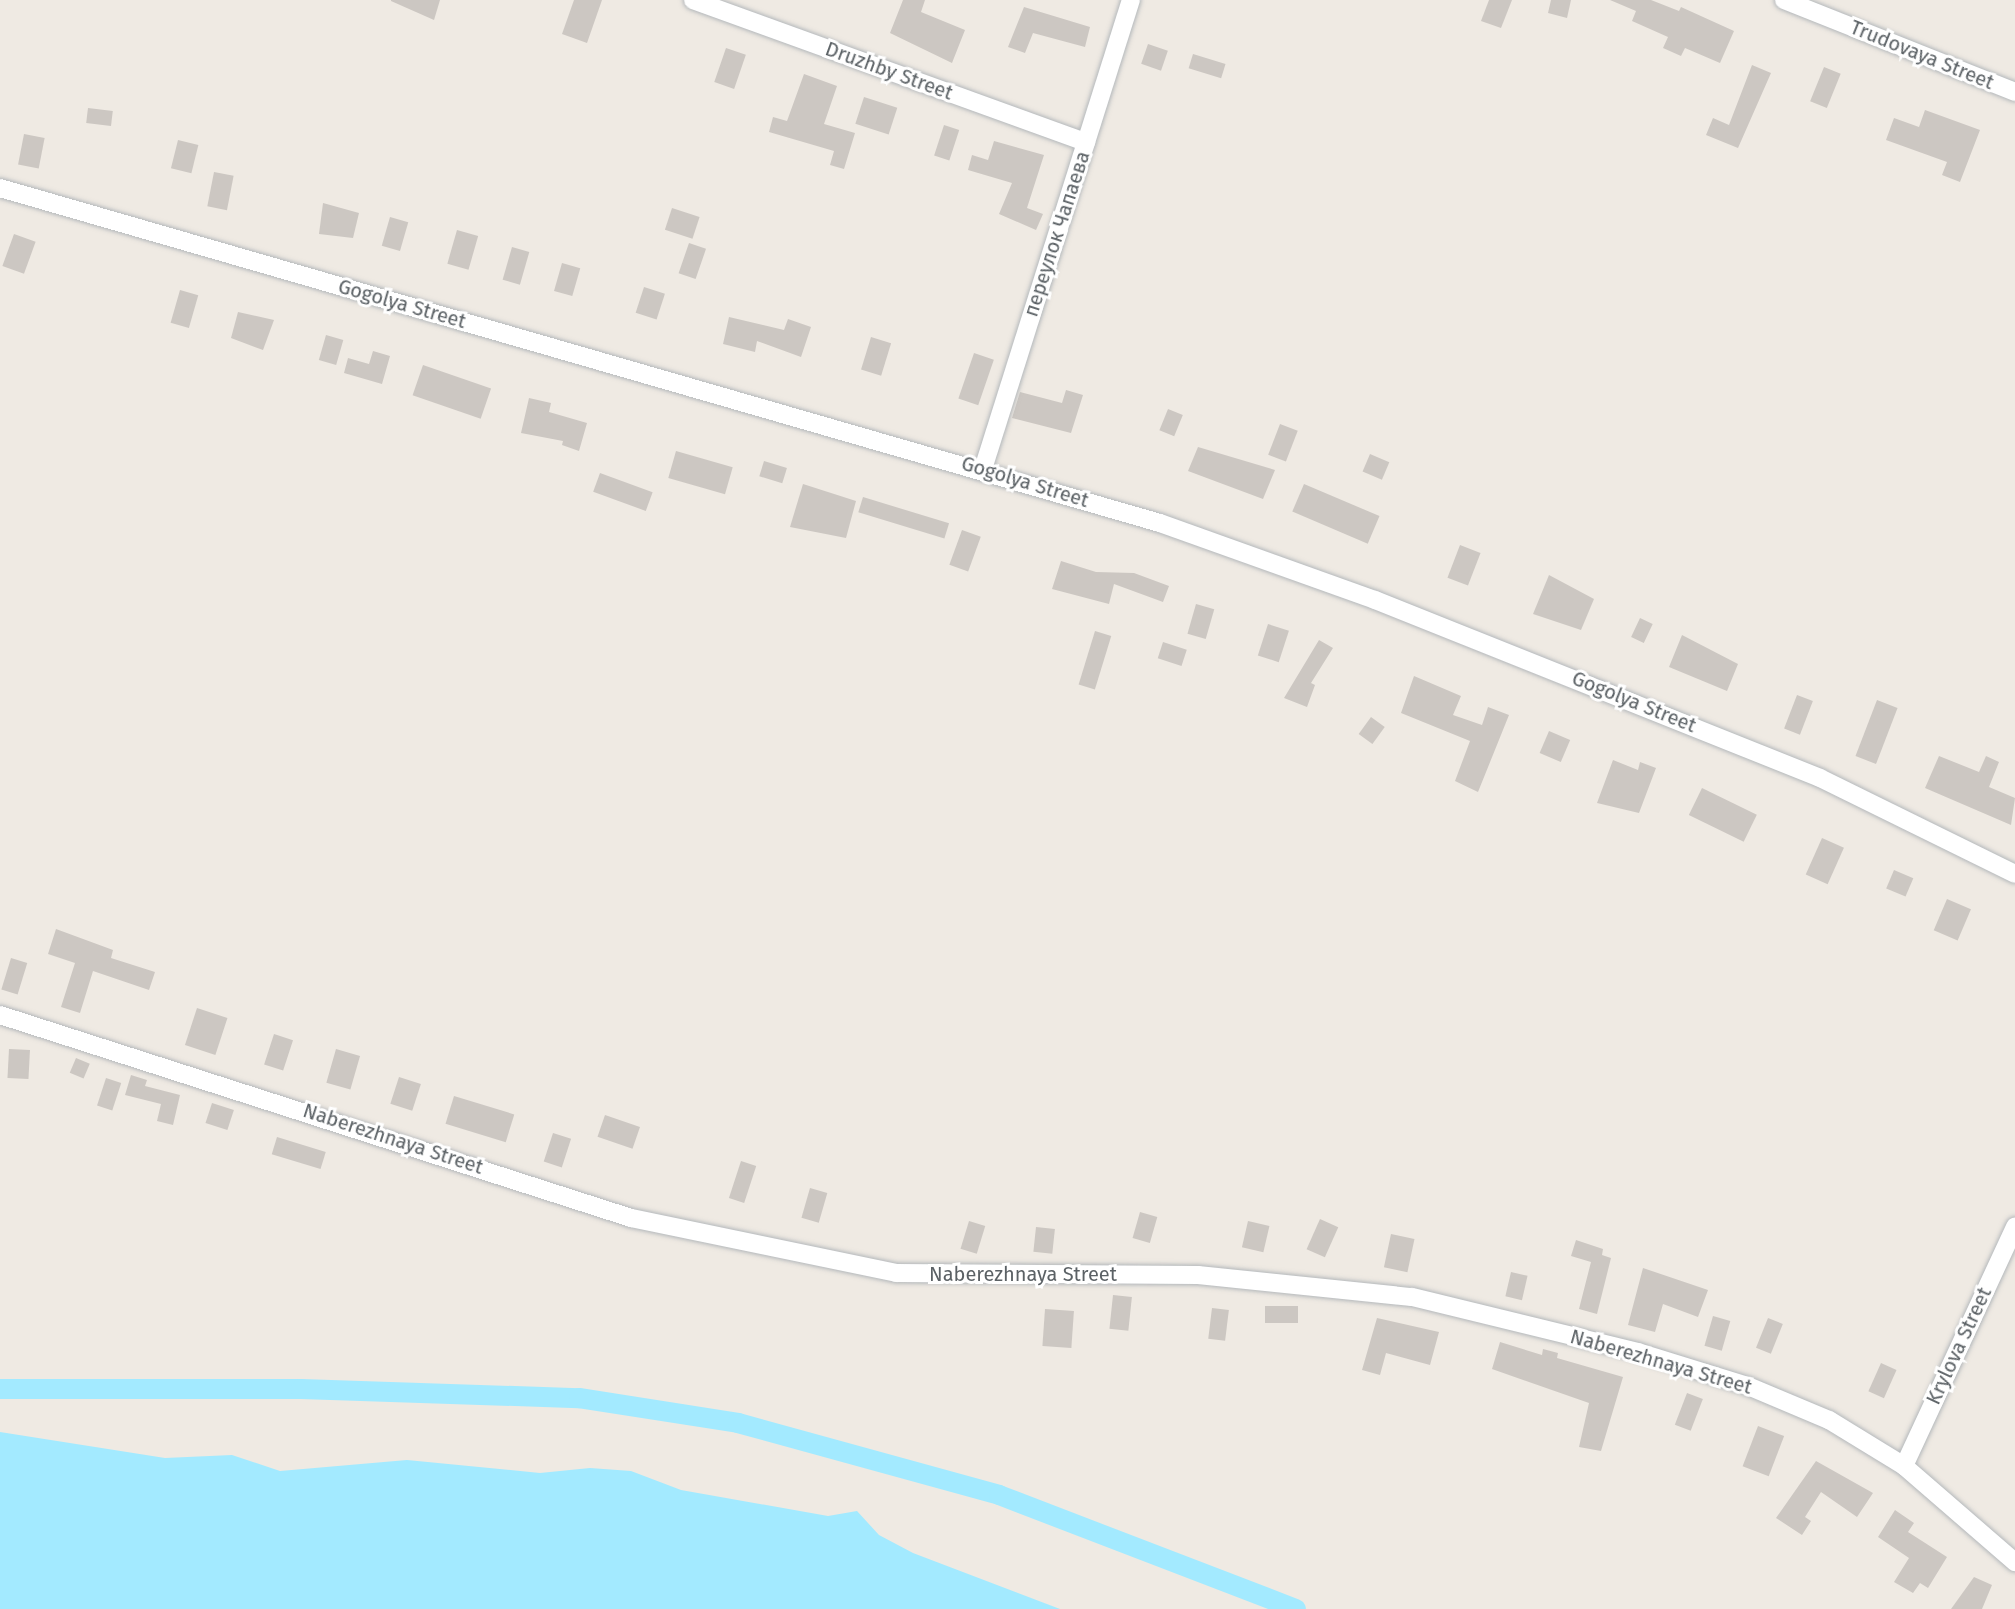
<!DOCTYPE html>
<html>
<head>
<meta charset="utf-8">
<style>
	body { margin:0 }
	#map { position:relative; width:2015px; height:1609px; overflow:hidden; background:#efeae3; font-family:"Fira Sans",sans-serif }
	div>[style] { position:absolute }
	.water>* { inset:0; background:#a3eaff }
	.canal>* { height:20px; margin:-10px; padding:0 10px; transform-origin:10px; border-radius:10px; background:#a3eaff }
	.building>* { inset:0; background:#ccc7c2; transform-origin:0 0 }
	.roads { filter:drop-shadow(0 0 2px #b4b8bb) drop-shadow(0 0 2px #b4b8bb) }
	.minor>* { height:18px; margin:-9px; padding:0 9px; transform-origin:9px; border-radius:9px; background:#fff }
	span { translate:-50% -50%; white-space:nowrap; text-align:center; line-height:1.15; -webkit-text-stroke:6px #fff; paint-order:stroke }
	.street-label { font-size:20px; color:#5b6165 }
</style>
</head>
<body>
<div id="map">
	<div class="water">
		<i style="clip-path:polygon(0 1432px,165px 1458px,232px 1455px,280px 1471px,407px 1460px,540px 1473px,590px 1468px,631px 1471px,681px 1490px,828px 1516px,857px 1511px,879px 1535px,913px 1553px,1060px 1609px,0 1609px)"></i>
	</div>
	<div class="canal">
		<i style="left:0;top:1389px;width:301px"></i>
		<i style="left:301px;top:1389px;width:278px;rotate:1.9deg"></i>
		<i style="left:579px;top:1398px;width:161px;rotate:8.9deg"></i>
		<i style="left:738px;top:1423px;width:271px;rotate:15.4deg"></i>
		<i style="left:999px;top:1495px;width:318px;rotate:21deg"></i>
	</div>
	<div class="building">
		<i style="clip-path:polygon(440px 0,434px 20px,391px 1px,391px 0)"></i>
		<i style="clip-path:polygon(574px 0,602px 0,587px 43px,562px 34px)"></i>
		<i style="clip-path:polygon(903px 0,925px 0,921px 12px,965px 30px,952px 63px,890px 33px)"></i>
		<i style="clip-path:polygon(1489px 0,1512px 0,1501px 28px,1481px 21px)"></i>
		<i style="clip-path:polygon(1551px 0,1571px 0,1567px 18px,1548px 13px)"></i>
		<i style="clip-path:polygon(1610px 0,1651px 0,1679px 11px,1681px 7px,1734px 31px,1720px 63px,1685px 48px,1681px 56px,1663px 48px,1668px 37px,1632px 21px,1636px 11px)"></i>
		<i style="clip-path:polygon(1024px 7px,1090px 27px,1085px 47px,1033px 33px,1025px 53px,1008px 47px)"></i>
		<i style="left:1148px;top:44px;width:21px;height:21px;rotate:19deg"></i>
		<i style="left:726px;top:48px;width:21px;height:36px;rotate:19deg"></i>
		<i style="left:1193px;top:54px;width:34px;height:15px;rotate:17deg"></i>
		<i style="clip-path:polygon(1752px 65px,1771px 73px,1738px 148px,1706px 135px,1713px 118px,1729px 125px)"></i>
		<i style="left:1824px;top:67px;width:18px;height:37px;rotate:22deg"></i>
		<i style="clip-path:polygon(804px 74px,837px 86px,824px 124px,855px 133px,844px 169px,830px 165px,834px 151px,769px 132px,773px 117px,787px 121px)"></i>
		<i style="left:864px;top:97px;width:35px;height:28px;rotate:18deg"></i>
		<i style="left:88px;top:108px;width:25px;height:15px;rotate:7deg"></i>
		<i style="clip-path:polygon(1925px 110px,1980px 130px,1960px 182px,1942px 175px,1947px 162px,1886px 140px,1894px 118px,1919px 127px)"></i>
		<i style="left:944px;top:125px;width:16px;height:32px;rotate:18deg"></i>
		<i style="left:24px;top:134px;width:21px;height:31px;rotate:11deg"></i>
		<i style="left:178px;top:140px;width:21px;height:29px;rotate:14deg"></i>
		<i style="clip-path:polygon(994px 141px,1044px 155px,1027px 208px,1043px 214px,1036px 230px,999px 214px,1012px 183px,968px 170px,972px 155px,988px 160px)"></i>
		<i style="left:214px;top:172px;width:20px;height:35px;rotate:11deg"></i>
		<i style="clip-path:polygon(323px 203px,359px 213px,353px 238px,319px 234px)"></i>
		<i style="left:672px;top:208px;width:29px;height:23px;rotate:18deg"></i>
		<i style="left:390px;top:217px;width:19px;height:30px;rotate:16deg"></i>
		<i style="left:457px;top:230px;width:22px;height:35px;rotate:16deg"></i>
		<i style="left:14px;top:234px;width:23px;height:34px;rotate:20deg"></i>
		<i style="left:689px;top:243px;width:18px;height:32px;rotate:19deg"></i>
		<i style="left:512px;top:247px;width:18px;height:34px;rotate:16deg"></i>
		<i style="left:562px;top:263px;width:19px;height:29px;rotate:16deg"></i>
		<i style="left:644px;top:287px;width:22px;height:27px;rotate:18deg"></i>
		<i style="left:180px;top:290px;width:19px;height:34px;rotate:16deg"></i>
		<i style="clip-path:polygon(238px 312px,274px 320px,263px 350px,231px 338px)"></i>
		<i style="clip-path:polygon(729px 317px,784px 330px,788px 319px,811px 327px,801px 357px,757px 341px,755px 352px,723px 344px)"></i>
		<i style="left:326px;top:335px;width:18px;height:26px;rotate:16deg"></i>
		<i style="left:871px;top:337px;width:21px;height:34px;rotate:17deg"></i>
		<i style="clip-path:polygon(373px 351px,390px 356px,382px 384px,344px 373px,348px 358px,369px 364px)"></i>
		<i style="left:974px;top:353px;width:21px;height:48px;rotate:19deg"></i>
		<i style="left:423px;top:365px;width:72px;height:32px;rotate:19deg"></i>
		<i style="clip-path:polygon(1066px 390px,1083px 395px,1071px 433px,1012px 418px,1020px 392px,1062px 403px)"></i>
		<i style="clip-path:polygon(529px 398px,551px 403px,549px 412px,587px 423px,579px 451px,562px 445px,563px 441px,521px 433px)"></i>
		<i style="left:1168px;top:409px;width:16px;height:23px;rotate:22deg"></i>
		<i style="left:1280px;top:424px;width:19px;height:33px;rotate:21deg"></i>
		<i style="clip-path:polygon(1198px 447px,1275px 470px,1263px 499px,1188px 471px)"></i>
		<i style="left:676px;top:451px;width:59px;height:28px;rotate:16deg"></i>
		<i style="left:1370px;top:454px;width:21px;height:19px;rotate:23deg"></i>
		<i style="left:764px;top:461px;width:24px;height:16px;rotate:17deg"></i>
		<i style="left:600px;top:473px;width:56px;height:20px;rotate:20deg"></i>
		<i style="clip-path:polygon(803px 484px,856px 501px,846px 538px,790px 527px)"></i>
		<i style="left:1304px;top:484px;width:82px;height:30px;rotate:23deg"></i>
		<i style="left:863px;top:497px;width:90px;height:16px;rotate:17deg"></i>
		<i style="left:962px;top:530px;width:20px;height:37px;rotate:20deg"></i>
		<i style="left:1460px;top:545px;width:22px;height:35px;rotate:21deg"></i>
		<i style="clip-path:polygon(1061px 561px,1096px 572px,1134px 573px,1169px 586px,1163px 602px,1114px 584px,1109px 604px,1052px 589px)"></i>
		<i style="clip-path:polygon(1549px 575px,1594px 599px,1581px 630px,1533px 614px)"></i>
		<i style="left:1196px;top:604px;width:19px;height:31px;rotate:16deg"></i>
		<i style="left:1640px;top:618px;width:14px;height:21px;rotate:25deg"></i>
		<i style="left:1268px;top:624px;width:22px;height:33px;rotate:18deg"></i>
		<i style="left:1095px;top:631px;width:17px;height:56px;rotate:17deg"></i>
		<i style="clip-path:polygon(1682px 635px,1738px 664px,1727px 691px,1669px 667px)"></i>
		<i style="clip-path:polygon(1319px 640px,1333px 648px,1311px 683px,1315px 685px,1307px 707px,1284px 698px)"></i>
		<i style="left:1163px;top:642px;width:25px;height:17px;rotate:18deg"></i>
		<i style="clip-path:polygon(1414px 676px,1461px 696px,1453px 715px,1482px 725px,1488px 707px,1509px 715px,1478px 792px,1455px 781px,1470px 741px,1401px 713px)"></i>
		<i style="left:1797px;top:695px;width:17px;height:36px;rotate:21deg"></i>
		<i style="left:1877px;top:700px;width:22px;height:60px;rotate:21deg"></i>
		<i style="left:1371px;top:717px;width:17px;height:21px;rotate:36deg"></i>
		<i style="left:1549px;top:731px;width:23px;height:24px;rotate:23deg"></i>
		<i style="clip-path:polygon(1939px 756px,1979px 772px,1986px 756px,1999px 762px,1989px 787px,2015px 798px,2011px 825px,1925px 788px)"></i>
		<i style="clip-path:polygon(1613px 760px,1638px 770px,1640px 762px,1656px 768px,1639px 813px,1597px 803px)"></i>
		<i style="left:1702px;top:788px;width:61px;height:30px;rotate:26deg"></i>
		<i style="left:1822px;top:838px;width:24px;height:40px;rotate:24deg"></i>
		<i style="left:1894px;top:870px;width:21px;height:20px;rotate:23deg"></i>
		<i style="left:1947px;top:899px;width:26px;height:34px;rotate:23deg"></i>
		<i style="clip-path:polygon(56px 929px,113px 950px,111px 958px,155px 972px,149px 990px,93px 971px,80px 1013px,61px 1007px,75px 963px,48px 954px)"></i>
		<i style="left:11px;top:958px;width:17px;height:33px;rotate:17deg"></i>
		<i style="left:197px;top:1008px;width:32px;height:39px;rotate:18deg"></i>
		<i style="left:274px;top:1034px;width:20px;height:32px;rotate:18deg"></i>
		<i style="left:9px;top:1049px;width:21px;height:29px;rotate:3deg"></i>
		<i style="left:336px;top:1049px;width:25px;height:35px;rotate:16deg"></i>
		<i style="left:76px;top:1058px;width:15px;height:16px;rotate:23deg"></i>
		<i style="clip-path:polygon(131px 1075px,147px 1080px,145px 1086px,180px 1095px,173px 1125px,157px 1121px,161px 1104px,125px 1095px)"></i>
		<i style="left:399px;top:1077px;width:23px;height:28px;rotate:18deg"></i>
		<i style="left:106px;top:1078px;width:16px;height:29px;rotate:18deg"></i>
		<i style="left:454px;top:1096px;width:63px;height:29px;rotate:17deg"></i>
		<i style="left:212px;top:1103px;width:23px;height:21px;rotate:18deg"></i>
		<i style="left:605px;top:1115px;width:37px;height:23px;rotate:19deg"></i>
		<i style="left:553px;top:1133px;width:19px;height:30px;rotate:18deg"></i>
		<i style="left:277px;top:1137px;width:51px;height:18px;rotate:17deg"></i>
		<i style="left:741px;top:1161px;width:16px;height:39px;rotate:18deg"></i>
		<i style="left:810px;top:1188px;width:18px;height:31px;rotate:16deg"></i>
		<i style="left:1140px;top:1212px;width:18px;height:27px;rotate:16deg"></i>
		<i style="left:1320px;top:1219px;width:20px;height:33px;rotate:24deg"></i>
		<i style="left:969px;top:1221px;width:17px;height:29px;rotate:17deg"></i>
		<i style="left:1248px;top:1221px;width:22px;height:27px;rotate:13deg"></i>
		<i style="left:1036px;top:1227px;width:19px;height:25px;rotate:6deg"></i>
		<i style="left:1391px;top:1234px;width:24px;height:34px;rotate:12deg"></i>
		<i style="clip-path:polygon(1576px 1240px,1603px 1249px,1602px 1255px,1611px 1258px,1597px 1314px,1579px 1309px,1591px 1262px,1571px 1256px)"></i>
		<i style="clip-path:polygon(1643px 1268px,1708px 1290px,1698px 1317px,1663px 1304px,1655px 1332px,1628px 1325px)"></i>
		<i style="left:1511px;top:1272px;width:17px;height:25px;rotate:13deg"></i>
		<i style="left:1113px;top:1295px;width:19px;height:34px;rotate:6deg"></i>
		<i style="left:1265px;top:1306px;width:33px;height:17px"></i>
		<i style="left:1212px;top:1308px;width:17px;height:31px;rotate:7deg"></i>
		<i style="left:1045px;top:1309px;width:29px;height:37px;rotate:4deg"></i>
		<i style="left:1713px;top:1316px;width:18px;height:31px;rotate:16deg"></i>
		<i style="clip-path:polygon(1377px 1318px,1439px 1332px,1430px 1365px,1386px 1353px,1380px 1375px,1362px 1370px)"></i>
		<i style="left:1768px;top:1318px;width:16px;height:32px;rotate:22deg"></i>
		<i style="clip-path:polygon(1500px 1342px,1542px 1355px,1543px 1349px,1558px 1353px,1557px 1358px,1623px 1377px,1601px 1451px,1579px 1447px,1589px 1403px,1492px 1369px)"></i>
		<i style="left:1881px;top:1363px;width:17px;height:31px;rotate:24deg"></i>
		<i style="left:1687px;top:1393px;width:17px;height:34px;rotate:21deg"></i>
		<i style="left:1758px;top:1426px;width:28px;height:43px;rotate:21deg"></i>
		<i style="clip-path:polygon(1816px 1461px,1873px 1493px,1857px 1517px,1821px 1492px,1805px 1517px,1811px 1521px,1802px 1535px,1776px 1518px)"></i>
		<i style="clip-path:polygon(1895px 1510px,1914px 1523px,1908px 1532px,1947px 1557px,1928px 1588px,1920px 1583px,1913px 1593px,1894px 1582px,1909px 1558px,1878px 1537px)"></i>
		<i style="clip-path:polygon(1974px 1577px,1992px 1585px,1982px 1609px,1951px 1609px)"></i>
	</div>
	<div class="roads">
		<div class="minor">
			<i style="left:693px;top:0;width:418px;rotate:19.9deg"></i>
			<i style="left:1784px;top:0;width:249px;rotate:21.7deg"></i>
			<i style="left:0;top:188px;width:1207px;rotate:16.11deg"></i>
			<i style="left:1160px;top:523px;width:228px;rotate:19.7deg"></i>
			<i style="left:1375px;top:600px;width:479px;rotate:21.8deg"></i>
			<i style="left:1820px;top:778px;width:217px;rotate:26.2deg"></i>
			<i style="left:983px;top:469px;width:492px;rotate:-72.5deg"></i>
			<i style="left:0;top:1015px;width:663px;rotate:17.83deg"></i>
			<i style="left:631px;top:1218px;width:271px;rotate:11.7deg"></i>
			<i style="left:896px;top:1273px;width:302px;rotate:0.4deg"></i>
			<i style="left:1198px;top:1275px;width:215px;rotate:5.9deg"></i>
			<i style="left:1412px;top:1297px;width:233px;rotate:13.7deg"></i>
			<i style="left:1638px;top:1352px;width:115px;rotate:17.2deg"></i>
			<i style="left:1748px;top:1386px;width:88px;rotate:22.8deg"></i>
			<i style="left:1829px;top:1420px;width:88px;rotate:31.5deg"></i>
			<i style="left:1904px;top:1466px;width:147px;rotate:40.9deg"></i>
			<i style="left:1904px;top:1466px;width:264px;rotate:-65.1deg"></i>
		</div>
	</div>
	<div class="street-label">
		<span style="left:1922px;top:55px;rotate:22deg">Trudovaya Street</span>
		<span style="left:889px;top:71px;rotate:20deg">Druzhby Street</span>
		<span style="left:1057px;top:234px;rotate:-72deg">переулок Чапаева</span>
		<span style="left:402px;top:304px;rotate:16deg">Gogolya Street</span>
		<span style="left:1025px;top:482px;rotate:17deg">Gogolya Street</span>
		<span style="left:1634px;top:702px;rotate:22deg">Gogolya Street</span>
		<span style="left:393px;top:1139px;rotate:18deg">Naberezhnaya Street</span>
		<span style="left:1023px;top:1274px">Naberezhnaya Street</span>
		<span style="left:1959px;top:1346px;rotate:-65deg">Krylova Street</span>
		<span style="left:1661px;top:1362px;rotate:16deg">Naberezhnaya Street</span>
	</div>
</div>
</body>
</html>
